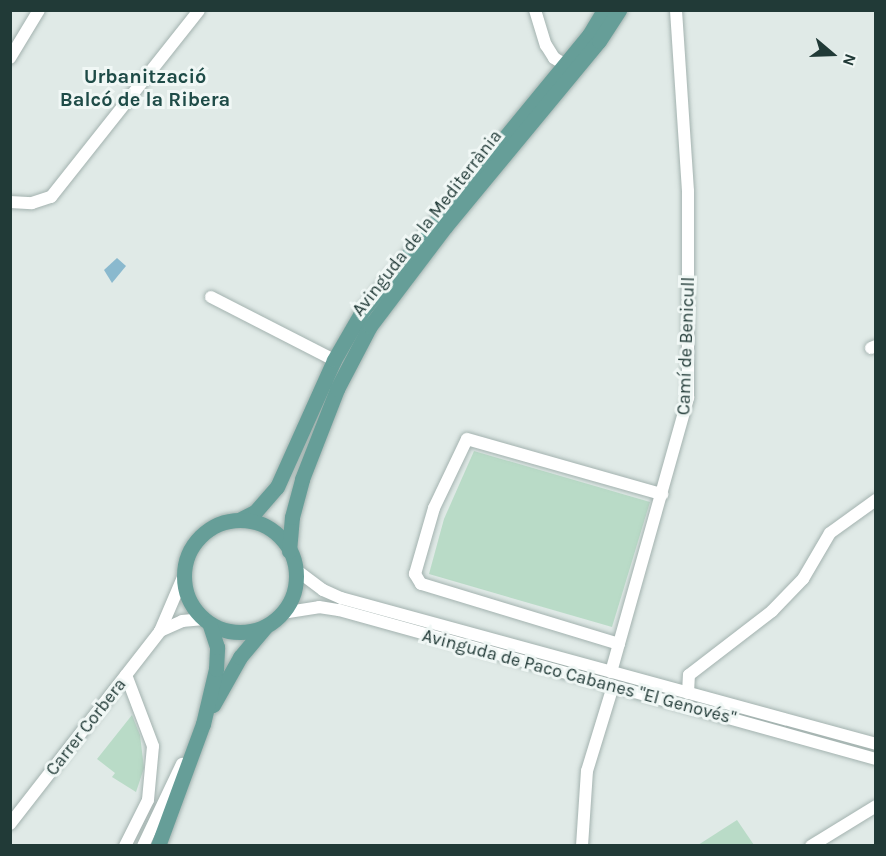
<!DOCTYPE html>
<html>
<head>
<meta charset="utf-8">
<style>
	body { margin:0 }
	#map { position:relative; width:886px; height:856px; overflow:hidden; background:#e0eae7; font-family:Karla,sans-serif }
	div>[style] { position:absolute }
	.green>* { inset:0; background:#b9dbc7 }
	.water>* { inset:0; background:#8ab9ce }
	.roads { filter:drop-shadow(0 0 2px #a3b2af) drop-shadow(0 0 2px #a3b2af) }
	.minor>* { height:12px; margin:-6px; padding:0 6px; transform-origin:6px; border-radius:6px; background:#fff }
	.major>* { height:15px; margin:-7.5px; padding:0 7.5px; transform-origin:7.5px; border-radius:7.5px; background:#669e98 }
	.major>.ring { margin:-7.5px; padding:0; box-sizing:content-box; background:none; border:15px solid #669e98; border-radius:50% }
	span { translate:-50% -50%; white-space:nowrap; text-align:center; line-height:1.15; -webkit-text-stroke:6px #f0f7f5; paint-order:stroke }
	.street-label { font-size:18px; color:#213a37 }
	.neighbourhood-label { font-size:20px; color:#1e4b47; font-weight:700 }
	.frame { position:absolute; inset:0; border:12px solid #213a37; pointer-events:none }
	.north { position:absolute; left:802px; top:24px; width:60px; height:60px; -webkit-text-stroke:4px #f0f7f5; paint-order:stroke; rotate:109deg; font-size:16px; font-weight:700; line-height:24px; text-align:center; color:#213a37 }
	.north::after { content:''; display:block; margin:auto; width:21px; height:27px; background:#213a37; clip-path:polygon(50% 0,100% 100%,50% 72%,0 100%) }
</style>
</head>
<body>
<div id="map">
	<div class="green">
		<i style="clip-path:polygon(474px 451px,650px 502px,612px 627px,429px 574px,444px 519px)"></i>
		<i style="clip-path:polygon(132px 715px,140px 735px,144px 768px,136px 792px,112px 777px,115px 773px,97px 759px)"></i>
		<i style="clip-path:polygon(737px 820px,754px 845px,698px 845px)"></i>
	</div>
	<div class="water">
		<i style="clip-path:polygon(117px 258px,126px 266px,112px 283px,104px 270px)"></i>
	</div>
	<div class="roads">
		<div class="minor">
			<i style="left:535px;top:10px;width:37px;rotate:73deg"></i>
			<i style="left:546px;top:45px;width:15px;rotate:58deg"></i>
			<i style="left:554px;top:58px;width:12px;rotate:31deg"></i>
			<i style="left:10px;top:58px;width:56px;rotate:-58.9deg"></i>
			<i style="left:10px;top:202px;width:22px;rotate:3deg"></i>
			<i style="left:32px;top:203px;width:20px;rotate:-18deg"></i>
			<i style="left:51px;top:197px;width:238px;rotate:-51.6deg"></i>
			<i style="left:211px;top:297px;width:138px;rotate:27.1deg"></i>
			<i style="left:871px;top:348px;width:5px;rotate:-22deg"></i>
			<i style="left:295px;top:569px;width:35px;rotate:37deg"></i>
			<i style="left:323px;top:590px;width:20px;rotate:24deg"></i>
			<i style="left:341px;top:598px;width:555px;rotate:15.26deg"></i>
			<i style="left:282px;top:613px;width:37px;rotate:-9deg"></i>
			<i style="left:319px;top:607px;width:20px;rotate:9deg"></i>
			<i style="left:339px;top:610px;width:557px;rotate:15.51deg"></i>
			<i style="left:160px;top:631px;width:24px;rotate:-24deg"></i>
			<i style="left:182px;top:621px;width:22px;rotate:-5deg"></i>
			<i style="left:619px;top:644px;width:207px;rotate:-163.1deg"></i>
			<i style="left:421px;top:584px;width:12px;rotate:-121deg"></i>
			<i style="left:415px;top:574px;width:69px;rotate:-73.9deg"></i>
			<i style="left:434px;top:508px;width:76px;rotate:-64.4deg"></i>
			<i style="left:467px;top:439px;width:203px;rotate:15.8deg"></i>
			<i style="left:611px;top:672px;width:285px;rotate:-74.3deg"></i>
			<i style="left:688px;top:398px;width:207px;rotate:-90deg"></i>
			<i style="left:688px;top:191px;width:181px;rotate:-93.8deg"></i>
			<i style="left:688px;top:693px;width:18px;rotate:-87deg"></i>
			<i style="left:689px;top:675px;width:105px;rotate:-37.6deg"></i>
			<i style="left:772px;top:611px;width:45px;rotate:-45.9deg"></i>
			<i style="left:803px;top:579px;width:53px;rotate:-59.6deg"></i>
			<i style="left:830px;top:533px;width:57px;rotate:-35.7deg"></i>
			<i style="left:10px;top:824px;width:244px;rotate:-52.1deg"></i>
			<i style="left:160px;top:631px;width:61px;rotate:-66.8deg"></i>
			<i style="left:125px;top:846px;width:51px;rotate:-63.4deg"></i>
			<i style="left:148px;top:800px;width:54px;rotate:-84.7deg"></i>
			<i style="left:153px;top:746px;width:76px;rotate:-110.8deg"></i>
			<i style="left:143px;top:846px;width:91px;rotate:-64.6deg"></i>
			<i style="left:582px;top:846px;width:75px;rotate:-86.2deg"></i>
			<i style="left:587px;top:771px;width:89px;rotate:-73deg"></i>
			<i style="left:811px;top:846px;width:76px;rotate:-31.6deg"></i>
		</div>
		<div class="major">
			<i style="left:241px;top:519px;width:16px;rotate:-27deg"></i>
			<i style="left:255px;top:512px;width:33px;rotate:-49deg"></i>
			<i style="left:277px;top:487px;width:139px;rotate:-65.8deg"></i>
			<i style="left:334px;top:360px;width:58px;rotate:-59.9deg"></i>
			<i style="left:363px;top:310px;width:356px;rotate:-50.6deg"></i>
			<i style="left:589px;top:35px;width:29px;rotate:-59deg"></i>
			<i class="ring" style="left:184px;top:520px;width:97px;height:97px"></i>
			<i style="left:289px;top:551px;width:34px;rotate:-85deg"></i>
			<i style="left:292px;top:517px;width:39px;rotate:-75deg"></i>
			<i style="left:302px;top:479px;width:97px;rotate:-68.7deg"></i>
			<i style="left:337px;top:389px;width:71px;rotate:-62.4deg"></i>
			<i style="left:370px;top:326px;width:124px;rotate:-52.9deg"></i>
			<i style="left:445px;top:227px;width:241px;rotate:-50.4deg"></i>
			<i style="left:599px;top:41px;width:37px;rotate:-57deg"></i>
			<i style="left:213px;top:705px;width:55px;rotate:-60.6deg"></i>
			<i style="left:240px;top:657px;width:40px;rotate:-50deg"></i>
			<i style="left:158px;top:846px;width:130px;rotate:-69.8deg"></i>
			<i style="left:203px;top:724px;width:57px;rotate:-76.7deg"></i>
			<i style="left:216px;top:669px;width:22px;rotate:-87deg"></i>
			<i style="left:217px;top:647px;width:25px;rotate:-108deg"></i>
		</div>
	</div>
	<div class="street-label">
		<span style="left:427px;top:223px;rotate:-52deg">Avinguda de la Mediterrània</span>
		<span style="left:686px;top:346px;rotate:-88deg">Camí de Benicull</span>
		<span style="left:579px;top:677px;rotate:15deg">Avinguda de Paco Cabanes "El Genovés"</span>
		<span style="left:86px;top:727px;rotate:-52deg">Carrer Corbera</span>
	</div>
	<div class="neighbourhood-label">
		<span style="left:145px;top:88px">Urbanització<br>Balcó de la Ribera</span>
	</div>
	<div class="frame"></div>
	<div class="north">N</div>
</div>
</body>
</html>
